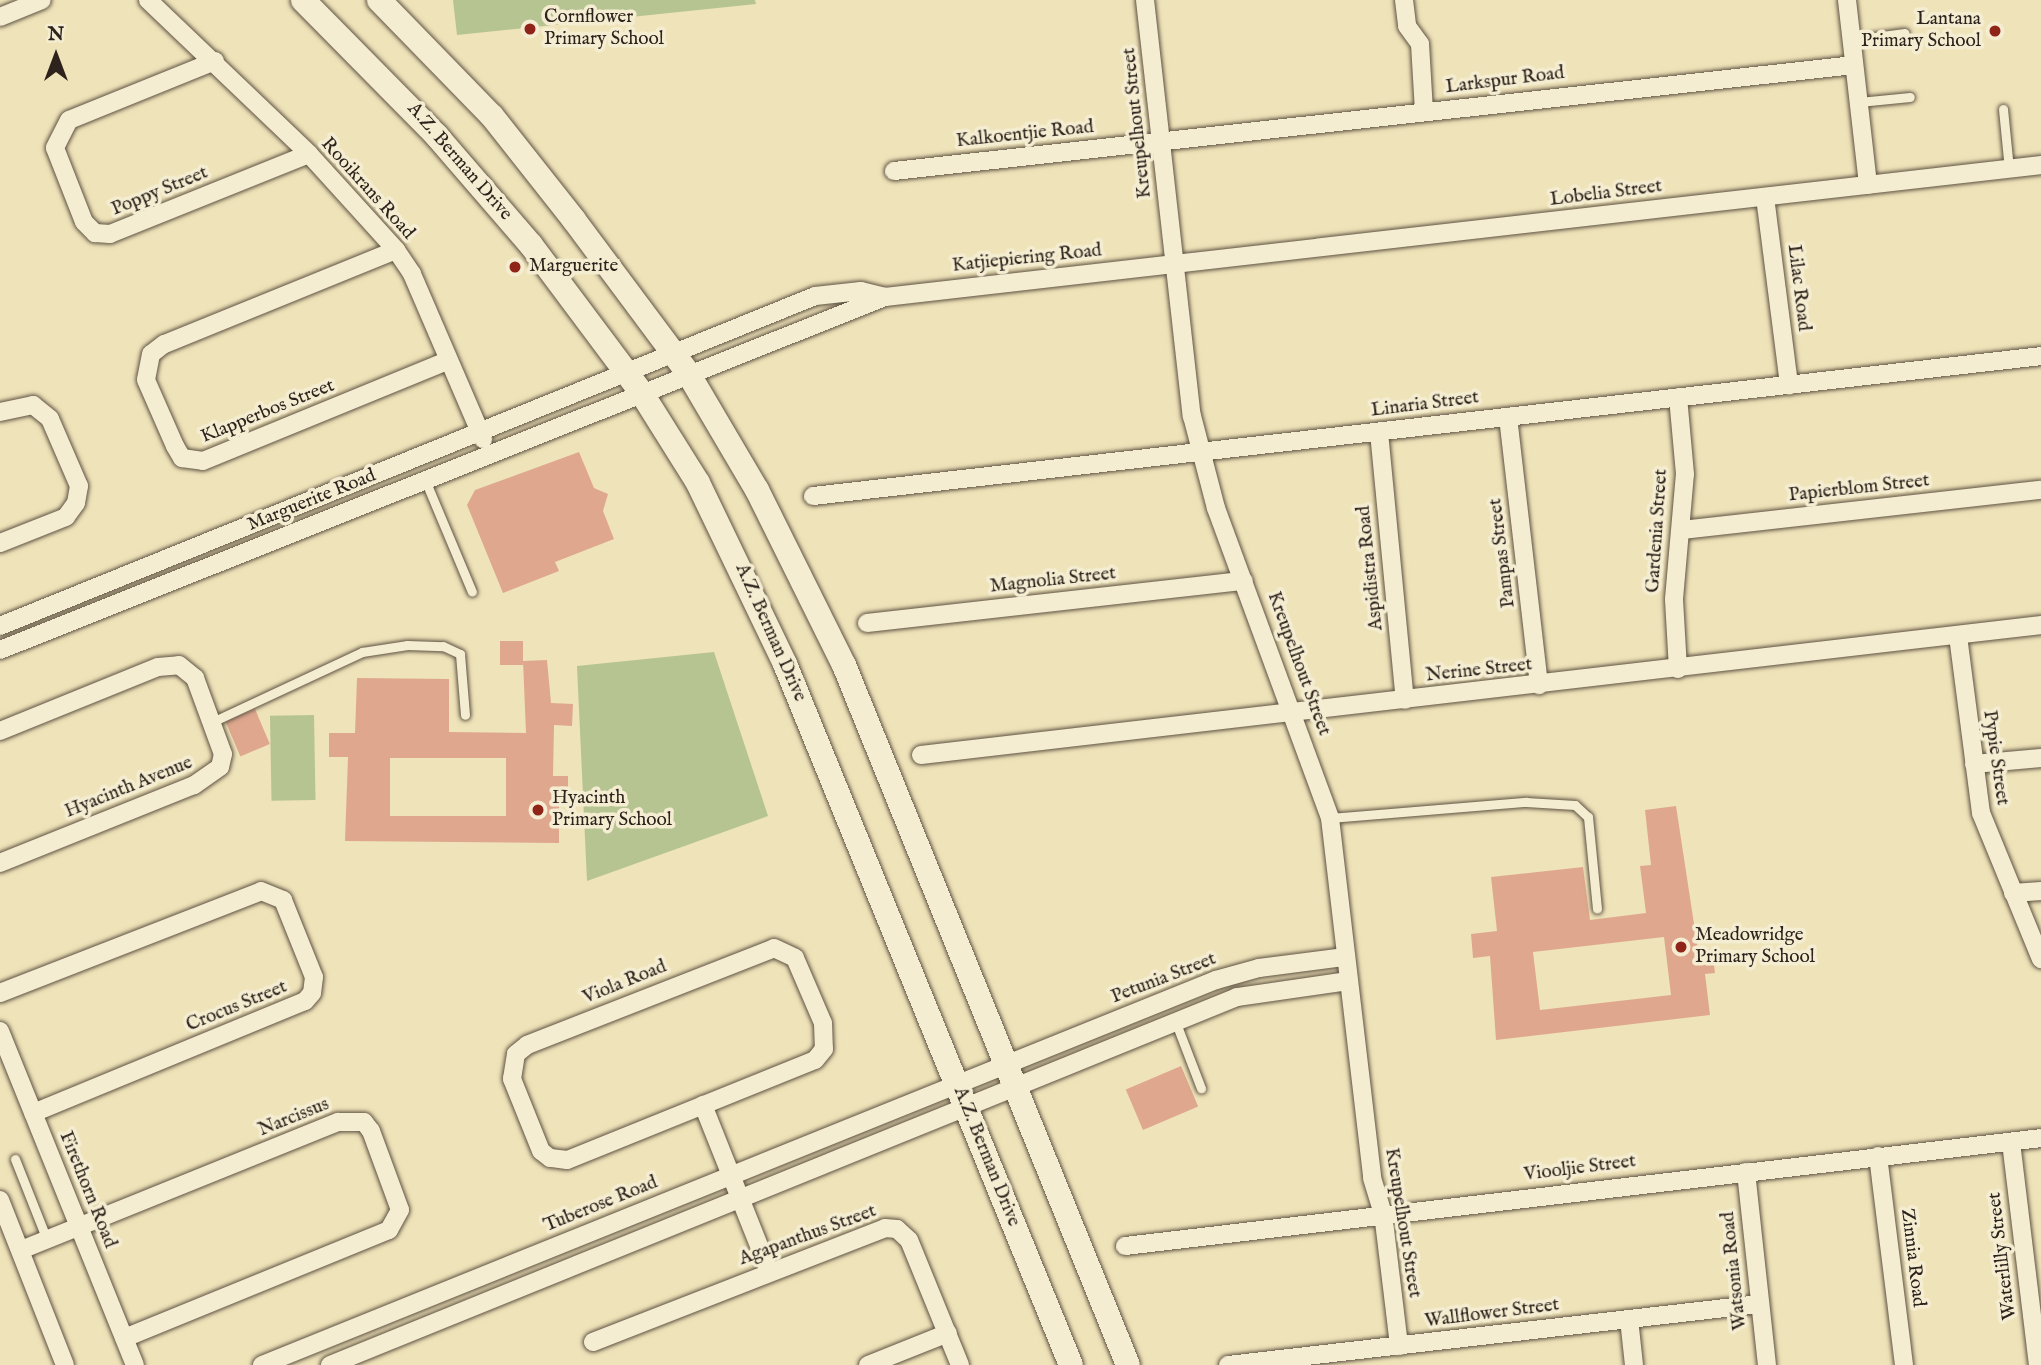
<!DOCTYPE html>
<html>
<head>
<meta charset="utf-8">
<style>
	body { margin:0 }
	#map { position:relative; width:2041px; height:1365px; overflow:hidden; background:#efe3b9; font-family:"IM FELL English",serif }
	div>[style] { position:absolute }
	.green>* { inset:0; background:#b6c492; transform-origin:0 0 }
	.building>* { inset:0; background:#dfa88e; transform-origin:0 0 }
	.roads { filter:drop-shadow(0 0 2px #5e5243) drop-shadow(0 0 2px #5e5243) }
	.service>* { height:9px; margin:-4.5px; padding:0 4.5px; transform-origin:4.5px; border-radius:4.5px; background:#f5edd2 }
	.minor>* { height:18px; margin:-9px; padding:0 9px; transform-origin:9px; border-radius:9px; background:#f5edd2 }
	.secondary>* { height:24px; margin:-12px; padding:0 12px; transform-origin:12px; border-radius:12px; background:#f5edd2 }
	.dots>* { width:19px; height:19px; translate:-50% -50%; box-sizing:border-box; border:4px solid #f5edd2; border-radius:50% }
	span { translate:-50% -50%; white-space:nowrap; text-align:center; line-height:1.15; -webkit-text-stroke:7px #f5edd2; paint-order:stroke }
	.poi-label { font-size:19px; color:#2e221c }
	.left { translate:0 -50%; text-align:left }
	.right { translate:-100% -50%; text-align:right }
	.street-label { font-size:19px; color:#2e221c }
	.north { position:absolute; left:21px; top:21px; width:70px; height:70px; -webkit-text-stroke:5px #f5edd2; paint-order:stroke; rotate:0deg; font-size:19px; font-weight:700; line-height:28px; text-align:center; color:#2e221c }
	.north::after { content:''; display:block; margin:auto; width:24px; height:32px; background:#2e221c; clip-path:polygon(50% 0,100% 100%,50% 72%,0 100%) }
</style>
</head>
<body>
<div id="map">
	<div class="green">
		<i style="clip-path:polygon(453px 0,755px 0,756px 4px,457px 35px)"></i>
		<i style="clip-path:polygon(714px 652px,768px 816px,587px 881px,577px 666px)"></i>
		<i style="left:314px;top:715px;width:85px;height:44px;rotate:89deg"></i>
	</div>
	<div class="building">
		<i style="clip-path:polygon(579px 452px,594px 488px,608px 494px,603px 511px,614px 539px,555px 562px,559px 571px,503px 593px,467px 505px,475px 490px)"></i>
		<i style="left:500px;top:641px;width:23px;height:24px"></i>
		<i style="clip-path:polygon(evenodd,547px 660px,551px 703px,573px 704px,572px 726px,554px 725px,553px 776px,568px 776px,568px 801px,559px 801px,559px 843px,345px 841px,348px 757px,329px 757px,329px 733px,355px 733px,357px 678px,449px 679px,449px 732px,526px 733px,523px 661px,547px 660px,390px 758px,506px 758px,506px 816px,390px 816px,390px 758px)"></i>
		<i style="left:255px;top:709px;width:38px;height:32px;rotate:67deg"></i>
		<i style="clip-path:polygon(evenodd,1676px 806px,1698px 950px,1712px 949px,1715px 973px,1705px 974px,1710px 1015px,1496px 1040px,1490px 956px,1473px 958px,1471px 934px,1497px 931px,1491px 877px,1583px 867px,1590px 920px,1646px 913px,1640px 866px,1651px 865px,1645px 810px,1676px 806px,1664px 937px,1671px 995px,1540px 1010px,1533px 952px,1664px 937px)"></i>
		<i style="left:1181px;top:1066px;width:44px;height:60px;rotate:67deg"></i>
	</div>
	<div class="roads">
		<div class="service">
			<i style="left:1852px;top:40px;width:53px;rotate:-7.5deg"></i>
			<i style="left:1859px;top:102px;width:51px;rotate:-5.6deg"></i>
			<i style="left:2003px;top:109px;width:60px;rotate:84.3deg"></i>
			<i style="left:425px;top:480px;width:121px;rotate:67.2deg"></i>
			<i style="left:212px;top:722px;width:166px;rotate:-25deg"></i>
			<i style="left:362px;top:652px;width:46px;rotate:-8.8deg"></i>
			<i style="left:407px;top:645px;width:36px;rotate:2deg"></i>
			<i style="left:443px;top:646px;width:19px;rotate:25deg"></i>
			<i style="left:460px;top:654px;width:61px;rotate:85.3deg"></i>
			<i style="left:1330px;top:818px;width:197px;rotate:-4.7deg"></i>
			<i style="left:1526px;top:802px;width:49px;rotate:3.5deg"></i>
			<i style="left:1575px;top:805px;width:18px;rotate:43deg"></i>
			<i style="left:1588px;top:817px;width:92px;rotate:84.4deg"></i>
			<i style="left:1176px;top:1023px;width:70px;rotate:69deg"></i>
			<i style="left:15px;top:1159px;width:87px;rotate:68.4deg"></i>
		</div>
		<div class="minor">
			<i style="left:148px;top:0;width:223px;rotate:43.7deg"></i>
			<i style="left:309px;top:154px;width:130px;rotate:47.8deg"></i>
			<i style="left:396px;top:250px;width:29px;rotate:56deg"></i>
			<i style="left:412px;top:274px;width:180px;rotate:66.7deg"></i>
			<i style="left:1145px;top:0;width:419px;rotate:83.6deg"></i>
			<i style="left:1192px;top:416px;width:95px;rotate:75.4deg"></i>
			<i style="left:1216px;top:508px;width:330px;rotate:69.8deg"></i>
			<i style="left:1330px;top:818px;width:362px;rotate:83.3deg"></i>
			<i style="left:1372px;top:1178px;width:37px;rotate:73deg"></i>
			<i style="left:1383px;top:1213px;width:134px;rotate:83.1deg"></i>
			<i style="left:1404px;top:0;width:26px;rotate:83deg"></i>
			<i style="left:1407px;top:26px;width:22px;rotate:54deg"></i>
			<i style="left:1420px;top:44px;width:67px;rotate:86.6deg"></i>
			<i style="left:1847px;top:0;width:186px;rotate:83.5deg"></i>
			<i style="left:0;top:17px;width:45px;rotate:-22deg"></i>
			<i style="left:215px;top:61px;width:157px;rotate:158deg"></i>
			<i style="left:69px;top:120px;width:31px;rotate:117deg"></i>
			<i style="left:55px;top:148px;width:79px;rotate:68.6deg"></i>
			<i style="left:84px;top:222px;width:16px;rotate:45deg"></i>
			<i style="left:95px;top:233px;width:15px;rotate:4deg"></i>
			<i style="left:110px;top:234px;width:214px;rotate:-21.9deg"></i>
			<i style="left:894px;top:171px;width:966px;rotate:-6.3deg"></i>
			<i style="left:1765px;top:197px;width:190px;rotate:82.7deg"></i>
			<i style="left:396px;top:250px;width:250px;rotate:157.9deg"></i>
			<i style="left:164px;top:344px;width:16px;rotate:142deg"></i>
			<i style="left:151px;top:354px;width:26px;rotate:101deg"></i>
			<i style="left:146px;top:380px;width:72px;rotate:66.3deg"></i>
			<i style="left:175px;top:446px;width:14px;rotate:60deg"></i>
			<i style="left:182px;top:458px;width:21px;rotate:8deg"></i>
			<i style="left:203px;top:461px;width:264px;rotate:-22.3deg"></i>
			<i style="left:0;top:412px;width:34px;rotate:-12deg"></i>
			<i style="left:33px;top:405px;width:22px;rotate:39deg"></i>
			<i style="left:50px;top:419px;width:73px;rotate:66.6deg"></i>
			<i style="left:79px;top:486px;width:17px;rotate:100deg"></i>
			<i style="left:76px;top:503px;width:17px;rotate:126deg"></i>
			<i style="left:66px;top:517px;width:71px;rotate:158.5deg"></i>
			<i style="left:1508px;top:417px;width:270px;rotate:83.4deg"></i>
			<i style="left:1379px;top:432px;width:269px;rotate:84.5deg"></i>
			<i style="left:813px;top:496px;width:1236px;rotate:-6.5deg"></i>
			<i style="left:1682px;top:530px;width:361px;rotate:-6.4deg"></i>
			<i style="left:867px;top:623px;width:379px;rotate:-6.4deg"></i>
			<i style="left:0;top:626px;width:879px;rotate:-22.04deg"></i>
			<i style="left:815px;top:296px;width:46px;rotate:-6.2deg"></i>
			<i style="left:861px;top:291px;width:25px;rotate:14deg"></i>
			<i style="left:885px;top:297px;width:1164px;rotate:-6.51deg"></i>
			<i style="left:1958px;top:636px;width:178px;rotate:82.6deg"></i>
			<i style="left:1981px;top:813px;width:158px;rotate:67.7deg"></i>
			<i style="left:0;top:650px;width:953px;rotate:-21.75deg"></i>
			<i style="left:1678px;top:669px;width:70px;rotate:-93.3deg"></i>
			<i style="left:1674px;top:599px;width:125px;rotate:-85deg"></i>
			<i style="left:1685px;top:474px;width:77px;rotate:-95.2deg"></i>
			<i style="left:0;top:731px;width:170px;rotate:-22.1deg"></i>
			<i style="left:158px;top:667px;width:21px;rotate:-5deg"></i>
			<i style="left:179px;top:665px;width:21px;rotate:39deg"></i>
			<i style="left:195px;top:678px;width:81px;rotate:69.8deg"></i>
			<i style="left:223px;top:754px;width:13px;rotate:103deg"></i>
			<i style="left:220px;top:767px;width:32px;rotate:145deg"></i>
			<i style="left:194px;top:785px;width:209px;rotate:158.1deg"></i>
			<i style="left:921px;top:755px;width:1128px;rotate:-6.62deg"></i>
			<i style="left:1974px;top:764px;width:67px;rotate:-5.1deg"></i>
			<i style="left:2013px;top:893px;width:28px;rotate:-4deg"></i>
			<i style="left:774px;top:948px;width:23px;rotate:25deg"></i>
			<i style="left:795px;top:958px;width:71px;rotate:66.7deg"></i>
			<i style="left:823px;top:1023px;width:26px;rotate:88deg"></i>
			<i style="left:824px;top:1049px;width:14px;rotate:129deg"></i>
			<i style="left:815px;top:1060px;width:267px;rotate:158deg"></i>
			<i style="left:567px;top:1160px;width:17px;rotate:-173deg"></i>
			<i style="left:550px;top:1158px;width:11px;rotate:-142deg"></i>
			<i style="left:541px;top:1151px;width:78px;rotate:-111.9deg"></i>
			<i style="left:512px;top:1079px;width:25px;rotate:-81deg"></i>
			<i style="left:516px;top:1054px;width:14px;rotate:-39deg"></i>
			<i style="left:527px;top:1045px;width:265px;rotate:-21.4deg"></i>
			<i style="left:0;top:993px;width:280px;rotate:-21.3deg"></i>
			<i style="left:261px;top:891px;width:24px;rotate:22deg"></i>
			<i style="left:283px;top:900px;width:83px;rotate:68.1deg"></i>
			<i style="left:314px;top:977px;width:16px;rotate:97deg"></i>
			<i style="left:312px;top:993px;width:11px;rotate:131deg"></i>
			<i style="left:305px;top:1001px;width:294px;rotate:157.6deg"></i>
			<i style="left:0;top:1031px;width:360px;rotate:68deg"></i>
			<i style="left:703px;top:1105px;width:179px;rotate:68.3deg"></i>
			<i style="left:2011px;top:1142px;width:225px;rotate:83.1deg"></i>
			<i style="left:1878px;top:1156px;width:211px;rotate:82.9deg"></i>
			<i style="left:1746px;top:1172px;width:194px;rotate:83.8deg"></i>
			<i style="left:0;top:1200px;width:177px;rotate:68.5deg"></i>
			<i style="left:1125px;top:1246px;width:922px;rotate:-6.72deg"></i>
			<i style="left:21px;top:1250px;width:342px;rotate:-22deg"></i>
			<i style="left:338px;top:1122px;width:26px"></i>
			<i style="left:364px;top:1122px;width:11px;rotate:52deg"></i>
			<i style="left:371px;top:1131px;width:84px;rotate:69.8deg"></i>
			<i style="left:400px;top:1210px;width:23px;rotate:119deg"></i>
			<i style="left:389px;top:1230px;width:286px;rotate:157.8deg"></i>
			<i style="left:1629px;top:1319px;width:46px;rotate:83.8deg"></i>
			<i style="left:593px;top:1342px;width:313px;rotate:-21.3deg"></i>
			<i style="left:885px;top:1228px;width:12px;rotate:5deg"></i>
			<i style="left:897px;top:1229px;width:16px;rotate:43deg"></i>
			<i style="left:909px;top:1240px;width:135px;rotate:67.8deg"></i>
			<i style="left:262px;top:1365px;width:1029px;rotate:-21.98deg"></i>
			<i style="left:1216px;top:980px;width:45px;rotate:-15.6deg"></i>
			<i style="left:1259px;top:968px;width:87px;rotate:-7.3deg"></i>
			<i style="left:330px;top:1365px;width:979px;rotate:-22.08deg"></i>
			<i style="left:1237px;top:997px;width:112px;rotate:-8.2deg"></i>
			<i style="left:868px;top:1365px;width:86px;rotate:-21.8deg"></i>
			<i style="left:1228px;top:1365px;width:535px;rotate:-6.54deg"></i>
		</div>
		<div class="secondary">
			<i style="left:303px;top:0;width:190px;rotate:45.4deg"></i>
			<i style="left:436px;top:135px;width:145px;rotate:49.2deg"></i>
			<i style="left:531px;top:245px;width:184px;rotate:53.2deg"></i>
			<i style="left:641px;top:392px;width:107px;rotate:57.9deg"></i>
			<i style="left:698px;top:483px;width:201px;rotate:64.3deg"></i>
			<i style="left:785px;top:664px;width:757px;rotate:67.81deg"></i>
			<i style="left:379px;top:0;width:162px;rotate:45.8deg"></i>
			<i style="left:492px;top:116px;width:132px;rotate:51.7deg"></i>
			<i style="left:574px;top:220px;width:191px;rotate:53.3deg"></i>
			<i style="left:688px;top:373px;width:136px;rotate:59.5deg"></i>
			<i style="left:757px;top:490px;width:195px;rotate:63.6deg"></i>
			<i style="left:844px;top:665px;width:755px;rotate:67.92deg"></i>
		</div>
	</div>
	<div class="dots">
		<i style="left:530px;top:29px;background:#8f2418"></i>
		<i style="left:1995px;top:31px;background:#8f2418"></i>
		<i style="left:515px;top:267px;background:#8f2418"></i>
		<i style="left:538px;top:810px;background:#8f2418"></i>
		<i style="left:1681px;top:947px;background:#8f2418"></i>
	</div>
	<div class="poi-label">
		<span class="left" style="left:544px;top:29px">Cornflower<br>Primary School</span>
		<span class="right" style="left:1981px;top:31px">Lantana<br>Primary School</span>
		<span class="left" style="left:529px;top:267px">Marguerite</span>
		<span class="left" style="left:552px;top:810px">Hyacinth<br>Primary School</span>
		<span class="left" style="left:1695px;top:947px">Meadowridge<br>Primary School</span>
	</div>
	<div class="street-label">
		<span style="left:1505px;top:81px;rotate:-7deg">Larkspur Road</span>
		<span style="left:1138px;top:123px;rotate:-96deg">Kreupelhout Street</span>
		<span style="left:1025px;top:135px;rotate:-6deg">Kalkoentjie Road</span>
		<span style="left:459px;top:162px;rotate:49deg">A.Z. Berman Drive</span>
		<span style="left:367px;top:189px;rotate:48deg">Rooikrans Road</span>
		<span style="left:160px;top:192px;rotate:-22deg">Poppy Street</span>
		<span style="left:1606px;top:194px;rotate:-7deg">Lobelia Street</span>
		<span style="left:1027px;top:259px;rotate:-6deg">Katjiepiering Road</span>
		<span style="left:1798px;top:288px;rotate:83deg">Lilac Road</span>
		<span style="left:1425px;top:405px;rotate:-7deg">Linaria Street</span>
		<span style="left:268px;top:412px;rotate:-22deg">Klapperbos Street</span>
		<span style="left:1859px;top:489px;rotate:-6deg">Papierblom Street</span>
		<span style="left:312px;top:501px;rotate:-22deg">Marguerite Road</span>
		<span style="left:1658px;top:531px;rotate:-86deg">Gardenia Street</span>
		<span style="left:1503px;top:553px;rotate:-97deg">Pampas Street</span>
		<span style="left:1371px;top:568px;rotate:-96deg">Aspidistra Road</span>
		<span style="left:1053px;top:581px;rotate:-6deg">Magnolia Street</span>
		<span style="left:770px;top:633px;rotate:66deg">A.Z. Berman Drive</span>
		<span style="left:1298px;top:664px;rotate:70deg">Kreupelhout Street</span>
		<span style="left:1479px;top:671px;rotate:-6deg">Nerine Street</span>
		<span style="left:1995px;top:758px;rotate:82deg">Pypie Street</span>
		<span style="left:129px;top:788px;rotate:-22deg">Hyacinth Avenue</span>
		<span style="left:1164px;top:979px;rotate:-21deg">Petunia Street</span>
		<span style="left:625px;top:983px;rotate:-22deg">Viola Road</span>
		<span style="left:237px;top:1007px;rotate:-22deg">Crocus Street</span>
		<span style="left:294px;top:1118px;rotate:-22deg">Narcissus</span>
		<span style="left:986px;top:1157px;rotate:68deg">A.Z. Berman Drive</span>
		<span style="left:1580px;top:1169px;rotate:-7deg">Viooljie Street</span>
		<span style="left:87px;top:1190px;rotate:68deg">Firethorn Road</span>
		<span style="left:601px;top:1205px;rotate:-22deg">Tuberose Road</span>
		<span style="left:1402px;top:1223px;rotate:81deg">Kreupelhout Street</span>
		<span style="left:808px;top:1236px;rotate:-20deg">Agapanthus Street</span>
		<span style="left:2003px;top:1256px;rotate:-97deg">Waterlilly Street</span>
		<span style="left:1912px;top:1258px;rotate:83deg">Zinnia Road</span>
		<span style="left:1735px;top:1271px;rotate:-96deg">Watsonia Road</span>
		<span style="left:1492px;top:1314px;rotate:-7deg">Wallflower Street</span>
	</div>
	<div class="north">N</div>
</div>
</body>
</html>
